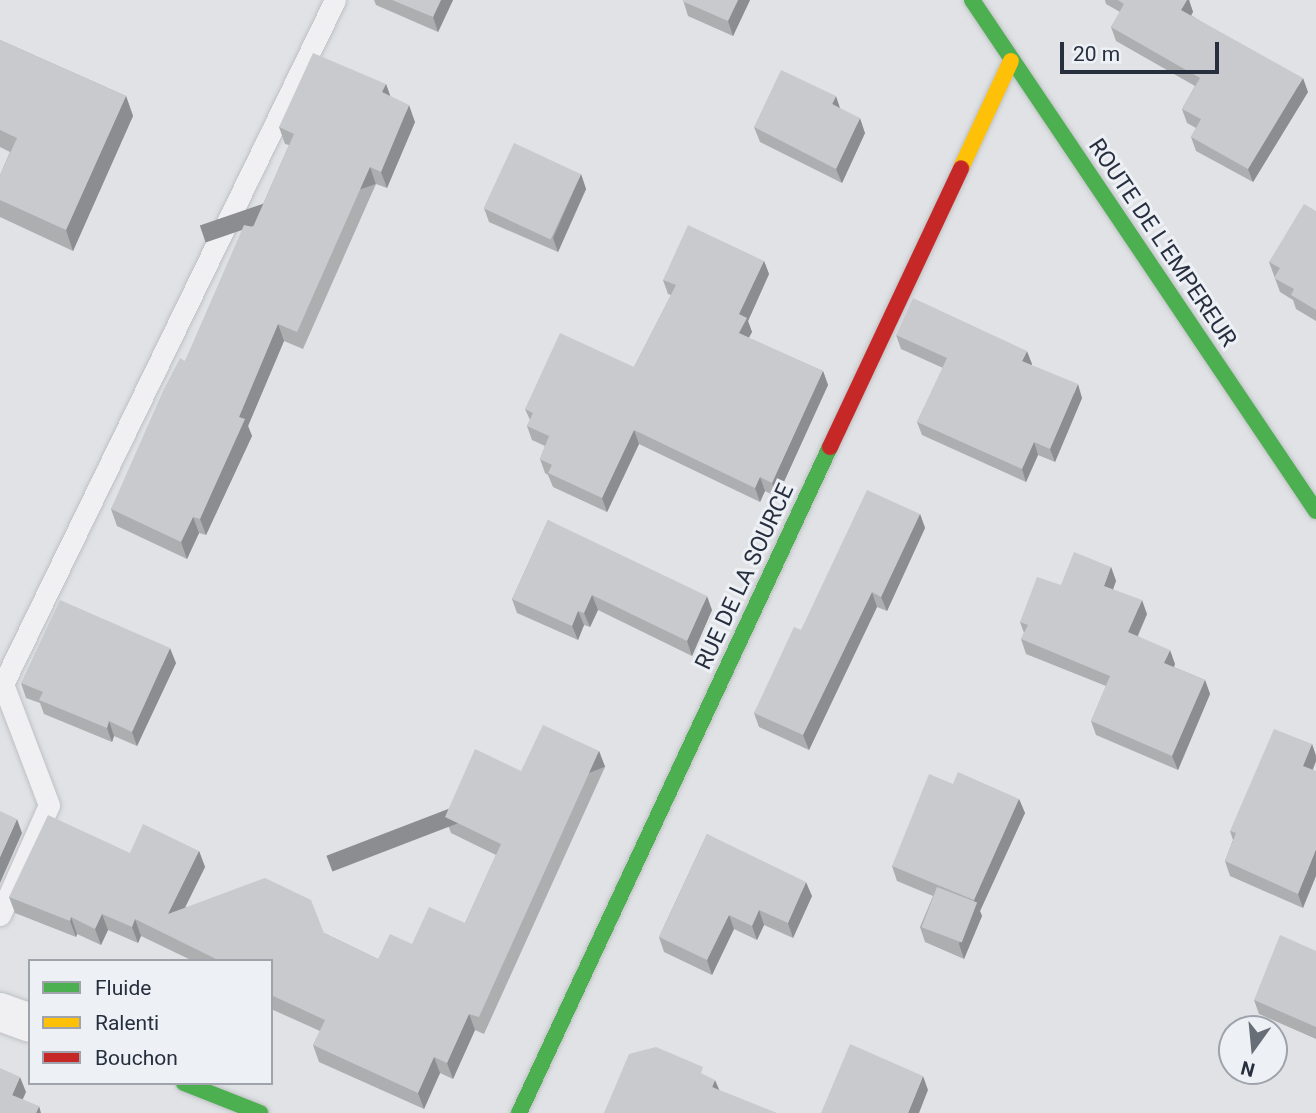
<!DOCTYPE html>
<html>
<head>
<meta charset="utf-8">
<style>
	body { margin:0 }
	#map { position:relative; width:1316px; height:1113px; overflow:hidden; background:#e0e2e5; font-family:Roboto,sans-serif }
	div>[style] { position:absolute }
	.roads { filter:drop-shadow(0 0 2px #bec0c3) drop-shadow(0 0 2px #bec0c3) }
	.lane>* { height:21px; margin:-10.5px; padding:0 10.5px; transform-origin:10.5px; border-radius:10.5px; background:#f0f0f2 }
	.street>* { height:38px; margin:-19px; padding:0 19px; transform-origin:19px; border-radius:19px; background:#f0f0f2 }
	.fast>* { height:16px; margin:-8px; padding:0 8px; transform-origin:8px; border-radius:8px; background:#4caf50 }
	.slow>* { height:16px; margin:-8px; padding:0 8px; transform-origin:8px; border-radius:8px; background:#ffc107 }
	.jam>* { height:16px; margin:-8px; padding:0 8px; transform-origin:8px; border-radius:8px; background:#c62828 }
	.wall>* { inset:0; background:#acaeb0 }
	.shaded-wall>* { inset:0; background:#8c8d90; transform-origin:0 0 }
	.building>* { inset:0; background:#c8cacd; transform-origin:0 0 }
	span { translate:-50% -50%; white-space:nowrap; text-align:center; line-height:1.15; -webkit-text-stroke:6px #edf0f5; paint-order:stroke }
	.street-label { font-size:23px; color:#272f3e }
	.legend { position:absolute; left:28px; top:959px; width:245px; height:126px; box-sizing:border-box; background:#edf0f5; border:2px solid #9ea3ac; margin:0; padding:9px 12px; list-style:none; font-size:21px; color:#272f3e }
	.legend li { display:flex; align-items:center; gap:14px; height:35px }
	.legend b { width:35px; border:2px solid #9ea3ac }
	.north { position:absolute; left:1218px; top:1015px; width:70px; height:70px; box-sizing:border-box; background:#edf0f5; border:2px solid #9ea3ac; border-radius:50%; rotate:195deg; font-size:19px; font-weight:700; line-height:28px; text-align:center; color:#272f3e }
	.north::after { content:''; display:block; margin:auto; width:24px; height:32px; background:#686e78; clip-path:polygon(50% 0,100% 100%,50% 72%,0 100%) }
	.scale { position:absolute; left:1060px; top:42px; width:159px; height:32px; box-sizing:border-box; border:4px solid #272f3e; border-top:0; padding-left:9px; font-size:21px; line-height:24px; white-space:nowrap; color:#272f3e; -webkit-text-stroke:5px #edf0f5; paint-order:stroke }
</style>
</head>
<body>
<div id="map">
	<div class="roads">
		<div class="lane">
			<i style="left:0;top:915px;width:120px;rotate:-66deg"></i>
			<i style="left:49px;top:805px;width:129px;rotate:-110.8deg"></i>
			<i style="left:3px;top:684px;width:760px;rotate:-64.11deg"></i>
		</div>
		<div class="street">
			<i style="left:0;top:1012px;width:32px;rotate:20deg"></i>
		</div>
		<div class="fast">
			<i style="left:972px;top:0;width:616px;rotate:56.05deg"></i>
			<i style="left:184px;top:1083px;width:82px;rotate:21.5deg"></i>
			<i style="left:519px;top:1113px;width:735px;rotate:-64.97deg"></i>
		</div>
		<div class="slow">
			<i style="left:961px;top:168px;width:118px;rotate:-65deg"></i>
		</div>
		<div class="jam">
			<i style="left:830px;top:447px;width:308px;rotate:-64.8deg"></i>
		</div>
	</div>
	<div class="wall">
		<i style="clip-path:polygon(374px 0,453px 0,438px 32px,376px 5px)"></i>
		<i style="clip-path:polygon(683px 0,750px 0,733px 36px,688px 16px)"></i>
		<i style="clip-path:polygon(1105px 0,1189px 0,1193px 12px,1191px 15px,1308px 92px,1253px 182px,1196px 151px,1191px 137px,1196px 128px,1187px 123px,1182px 109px,1195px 86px,1116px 41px,1111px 27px,1120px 12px,1106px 4px)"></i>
		<i style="clip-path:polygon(0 40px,126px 96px,133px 116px,73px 251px,0 217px,0 175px,10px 152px,0 147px)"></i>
		<i style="clip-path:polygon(386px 84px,390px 96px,415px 122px,387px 188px,376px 184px,303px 349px,284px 341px,248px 426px,252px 436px,206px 535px,199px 533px,187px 559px,117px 526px,111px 509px,185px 361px,253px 227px,289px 145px,285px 144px,279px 127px)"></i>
		<i style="clip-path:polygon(840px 108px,865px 133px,842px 183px,760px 142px,754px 127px)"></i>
		<i style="clip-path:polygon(581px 174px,586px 189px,558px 252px,489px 222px,484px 208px)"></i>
		<i style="clip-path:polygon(1316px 211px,1316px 321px,1296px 309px,1293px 300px,1280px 292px,1269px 262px)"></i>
		<i style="clip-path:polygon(764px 261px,769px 274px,748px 321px,752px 332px,748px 338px,823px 371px,828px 385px,777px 497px,765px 491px,760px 502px,639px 444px,607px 512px,553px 487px,548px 475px,545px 473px,540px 459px,545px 446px,532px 440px,527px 426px,530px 420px,525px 409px,634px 367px,671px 295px,668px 294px,663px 280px)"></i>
		<i style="clip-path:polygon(896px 335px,1032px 364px,1031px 365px,1082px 398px,1055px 462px,1038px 455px,1026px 482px,922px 435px,917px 422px,943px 368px,901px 349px)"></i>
		<i style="clip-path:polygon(920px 514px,925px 528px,887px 611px,877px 607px,809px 750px,759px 727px,754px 713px,801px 630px)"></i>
		<i style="clip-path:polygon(548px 520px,712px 610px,692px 656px,598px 610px,590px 627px,584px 625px,578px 640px,517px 613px,512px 599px)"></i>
		<i style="clip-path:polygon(1111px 567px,1116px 581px,1113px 589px,1147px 614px,1138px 636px,1175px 664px,1174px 667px,1205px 680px,1210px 694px,1178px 770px,1096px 735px,1091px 721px,1106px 686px,1026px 654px,1021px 639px,1024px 633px,1020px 622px,1061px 585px)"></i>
		<i style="clip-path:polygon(176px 663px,137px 746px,114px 736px,112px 742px,44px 714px,40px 703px,26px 698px,21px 683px)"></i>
		<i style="clip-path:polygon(1312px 744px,1316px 756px,1316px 761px,1313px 770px,1303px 908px,1230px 876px,1225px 861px,1233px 840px,1230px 831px)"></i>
		<i style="clip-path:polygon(599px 751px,605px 767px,484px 1034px,475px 1030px,453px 1079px,440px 1073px,424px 1109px,319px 1062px,313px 1045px,320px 1031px,271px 1009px,271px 961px,193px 961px,141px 936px,138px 943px,108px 930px,101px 945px,77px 934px,76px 937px,15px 913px,9px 897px,130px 853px,199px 851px,205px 867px,185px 907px,324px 933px,378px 959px,465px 923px,496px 855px,451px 833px,445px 817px,521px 771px)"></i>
		<i style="clip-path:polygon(1019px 799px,1025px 813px,980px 911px,982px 916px,964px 959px,925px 942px,920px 927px,933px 896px,897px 881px,892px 866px)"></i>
		<i style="clip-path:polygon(707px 834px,812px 896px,793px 938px,764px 925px,757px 940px,734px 929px,712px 975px,664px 952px,659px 937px)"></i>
		<i style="clip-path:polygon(1316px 951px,1316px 1039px,1259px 1014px,1254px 1000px)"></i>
	</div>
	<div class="shaded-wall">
		<i style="clip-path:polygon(441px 0,453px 0,438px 32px,433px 17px)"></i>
		<i style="clip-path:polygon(738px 0,750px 0,733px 36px,728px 21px)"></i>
		<i style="clip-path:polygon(1187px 0,1189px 0,1193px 12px,1186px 24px,1181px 10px)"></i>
		<i style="clip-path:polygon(1303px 78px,1308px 92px,1253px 182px,1248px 169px)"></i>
		<i style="clip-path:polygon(386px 84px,392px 101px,382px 92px)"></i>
		<i style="clip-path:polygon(126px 96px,133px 116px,73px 251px,66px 230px)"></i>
		<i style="clip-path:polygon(836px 96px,841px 111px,832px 104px)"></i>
		<i style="clip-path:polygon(409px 105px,415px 122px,387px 188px,381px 172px)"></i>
		<i style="clip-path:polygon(860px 118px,865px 133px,842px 183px,836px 169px)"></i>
		<i style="left:370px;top:167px;width:18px;height:180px;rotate:71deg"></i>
		<i style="clip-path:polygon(581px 174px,586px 189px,558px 252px,553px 238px)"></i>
		<i style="clip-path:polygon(764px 261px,769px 274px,748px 321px,752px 332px,744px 347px,739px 333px,739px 314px)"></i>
		<i style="clip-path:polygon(278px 324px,284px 341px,248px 426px,252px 436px,206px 535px,200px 519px,239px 417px)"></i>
		<i style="clip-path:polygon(1027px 351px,1032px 364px,1027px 375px,1022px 361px)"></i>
		<i style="clip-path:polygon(823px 371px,828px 385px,777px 497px,772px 483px)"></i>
		<i style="clip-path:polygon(1078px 384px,1082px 398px,1055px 462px,1050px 449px)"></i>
		<i style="clip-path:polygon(634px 430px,639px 444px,607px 512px,602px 498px)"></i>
		<i style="clip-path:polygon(1034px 442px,1038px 455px,1026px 482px,1022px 469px)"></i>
		<i style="clip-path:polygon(760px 477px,765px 491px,760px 502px,755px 488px)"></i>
		<i style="clip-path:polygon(920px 514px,925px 528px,887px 611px,881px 597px)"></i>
		<i style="clip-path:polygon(193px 517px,199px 533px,187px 559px,181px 542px)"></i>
		<i style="clip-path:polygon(1111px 567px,1116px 581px,1109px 600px,1104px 586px)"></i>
		<i style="clip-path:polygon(872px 592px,877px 607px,809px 750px,803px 735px)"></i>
		<i style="clip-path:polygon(592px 595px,598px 610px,590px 627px,584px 613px)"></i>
		<i style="clip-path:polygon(707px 596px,712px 610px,692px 656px,687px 641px)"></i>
		<i style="clip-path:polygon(1142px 600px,1147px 614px,1133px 646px,1128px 632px)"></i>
		<i style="clip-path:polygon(578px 611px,584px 625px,578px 640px,572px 626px)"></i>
		<i style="clip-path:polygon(170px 648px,176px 663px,137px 746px,132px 732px)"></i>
		<i style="clip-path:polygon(1170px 650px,1175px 664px,1169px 677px,1164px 663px)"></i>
		<i style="clip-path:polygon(1205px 680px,1210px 694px,1178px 770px,1172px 756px)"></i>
		<i style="clip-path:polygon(109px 721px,114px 736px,112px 742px,107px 728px)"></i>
		<i style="clip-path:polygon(1312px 744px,1316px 756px,1316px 761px,1308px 780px,1303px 766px)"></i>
		<i style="left:599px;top:751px;width:17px;height:292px;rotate:69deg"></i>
		<i style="clip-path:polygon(1019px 799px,1025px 813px,980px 911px,982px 916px,964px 959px,959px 944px,974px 900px)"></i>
		<i style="clip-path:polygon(17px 819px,22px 833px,0 883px,0 857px)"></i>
		<i style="clip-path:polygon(1316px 849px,1316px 876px,1303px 908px,1298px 894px)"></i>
		<i style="clip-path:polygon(199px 851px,205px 867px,174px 930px,168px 914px)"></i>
		<i style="clip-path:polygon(806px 882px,812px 896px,793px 938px,788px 923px)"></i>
		<i style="clip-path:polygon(759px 910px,764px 925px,757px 940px,752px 926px)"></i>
		<i style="clip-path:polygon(102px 914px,108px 930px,101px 945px,95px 929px)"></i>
		<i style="clip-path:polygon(729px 915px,734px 929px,712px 975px,707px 960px)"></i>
		<i style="clip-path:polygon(71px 917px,77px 934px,76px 937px,70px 921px)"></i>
		<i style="clip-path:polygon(135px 919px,141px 936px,138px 943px,132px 927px)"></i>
		<i style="clip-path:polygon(469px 1014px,475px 1030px,453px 1079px,447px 1063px)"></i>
		<i style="clip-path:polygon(434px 1057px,440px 1073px,424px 1109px,418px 1093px)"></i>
		<i style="clip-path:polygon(923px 1076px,928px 1090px,919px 1113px,908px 1113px)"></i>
		<i style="clip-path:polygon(20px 1077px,26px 1092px,18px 1110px,12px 1095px)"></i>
		<i style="clip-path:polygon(715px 1080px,721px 1094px,712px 1087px)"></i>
		<i style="clip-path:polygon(39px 1106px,41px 1113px,36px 1113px)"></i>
	</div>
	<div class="building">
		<i style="clip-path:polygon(392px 0,441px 0,433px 17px)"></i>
		<i style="clip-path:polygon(683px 0,738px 0,728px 21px,682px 1px)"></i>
		<i style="clip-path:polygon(1118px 0,1187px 0,1181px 10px,1303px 78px,1248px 169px,1191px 137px,1201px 119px,1182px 109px,1200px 78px,1111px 27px,1124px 4px)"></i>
		<i style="clip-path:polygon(0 40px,126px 96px,66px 230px,0 200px,0 175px,17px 138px,0 130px)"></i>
		<i style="clip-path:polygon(313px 53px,386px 84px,382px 92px,409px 105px,381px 172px,370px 167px,297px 332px,278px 324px,239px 417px,245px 419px,200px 519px,193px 517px,181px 542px,111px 509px,163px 391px,180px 358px,185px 361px,244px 225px,253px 227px,294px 134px,279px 127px)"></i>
		<i style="clip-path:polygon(781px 70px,836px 96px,832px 104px,860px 118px,836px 169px,754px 127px)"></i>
		<i style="left:514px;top:143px;width:74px;height:72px;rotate:25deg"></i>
		<i style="clip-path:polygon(1304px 204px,1316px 211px,1316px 310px,1291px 295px,1294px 289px,1274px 278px,1280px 268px,1269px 262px)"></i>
		<i style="clip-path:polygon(688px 225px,764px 261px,739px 314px,747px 318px,739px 333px,823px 371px,772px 483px,760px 477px,755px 488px,634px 430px,602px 498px,548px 473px,552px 465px,540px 459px,549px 436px,527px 426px,533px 413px,525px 409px,560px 333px,634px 367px,676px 285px,663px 280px)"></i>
		<i style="clip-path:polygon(913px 298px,1027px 351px,1022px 361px,1078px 384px,1050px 449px,1034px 442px,1022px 469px,917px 422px,947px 358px,896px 335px)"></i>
		<i style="clip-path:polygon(867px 490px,920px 514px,881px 597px,872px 592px,803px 735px,754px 713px,794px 627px,801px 630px)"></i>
		<i style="clip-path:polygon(548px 520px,707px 596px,687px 641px,592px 595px,584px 613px,578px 611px,572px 626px,512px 599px)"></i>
		<i style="clip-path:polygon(1074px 552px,1111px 567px,1104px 586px,1142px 600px,1128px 632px,1170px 650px,1164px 663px,1205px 680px,1172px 756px,1091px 721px,1110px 676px,1021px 639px,1028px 625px,1020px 622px,1037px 577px,1061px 585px)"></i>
		<i style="clip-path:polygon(60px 600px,170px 648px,132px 732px,109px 721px,107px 728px,39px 700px,43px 692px,21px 683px)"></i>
		<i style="clip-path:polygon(543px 725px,599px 751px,479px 1017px,469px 1014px,447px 1063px,434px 1057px,418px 1093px,313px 1045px,325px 1020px,271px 995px,271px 961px,215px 961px,216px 959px,135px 919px,132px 927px,102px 914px,95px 929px,71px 917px,70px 921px,9px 897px,48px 815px,130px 853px,143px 824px,199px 851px,168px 914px,265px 878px,311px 900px,324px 933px,378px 959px,390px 934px,412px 944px,429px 907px,465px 923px,501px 844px,445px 817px,475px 749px,521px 771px)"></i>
		<i style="clip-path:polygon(1274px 729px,1312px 744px,1303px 766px,1316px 771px,1316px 849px,1298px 894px,1225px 861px,1236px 833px,1230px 831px)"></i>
		<i style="clip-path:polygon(958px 772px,1019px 799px,974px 900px,892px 866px,929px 774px,953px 784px)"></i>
		<i style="clip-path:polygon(0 811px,17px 819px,0 857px)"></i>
		<i style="clip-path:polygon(707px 834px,806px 882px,788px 923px,759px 910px,752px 926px,729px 915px,707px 960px,659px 937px)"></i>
		<i style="left:937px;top:887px;width:43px;height:43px;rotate:21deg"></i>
		<i style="clip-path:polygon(1280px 935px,1316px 951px,1316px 1027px,1254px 1000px)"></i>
		<i style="clip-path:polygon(850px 1044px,923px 1076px,908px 1113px,821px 1113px)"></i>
		<i style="clip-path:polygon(656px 1047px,703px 1067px,701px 1073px,715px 1080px,712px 1087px,777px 1113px,604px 1113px,629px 1054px)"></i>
		<i style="clip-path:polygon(0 1068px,20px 1077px,12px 1095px,39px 1106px,36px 1113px,0 1113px)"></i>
	</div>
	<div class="street-label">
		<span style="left:1162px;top:243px;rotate:56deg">ROUTE DE L'EMPEREUR</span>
		<span style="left:745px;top:577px;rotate:-65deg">RUE DE LA SOURCE</span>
	</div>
	<ul class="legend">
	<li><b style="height:9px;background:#4caf50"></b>Fluide</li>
	<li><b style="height:9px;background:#ffc107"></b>Ralenti</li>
	<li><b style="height:9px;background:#c62828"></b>Bouchon</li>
	</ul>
	<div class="north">N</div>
	<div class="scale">20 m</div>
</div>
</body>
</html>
